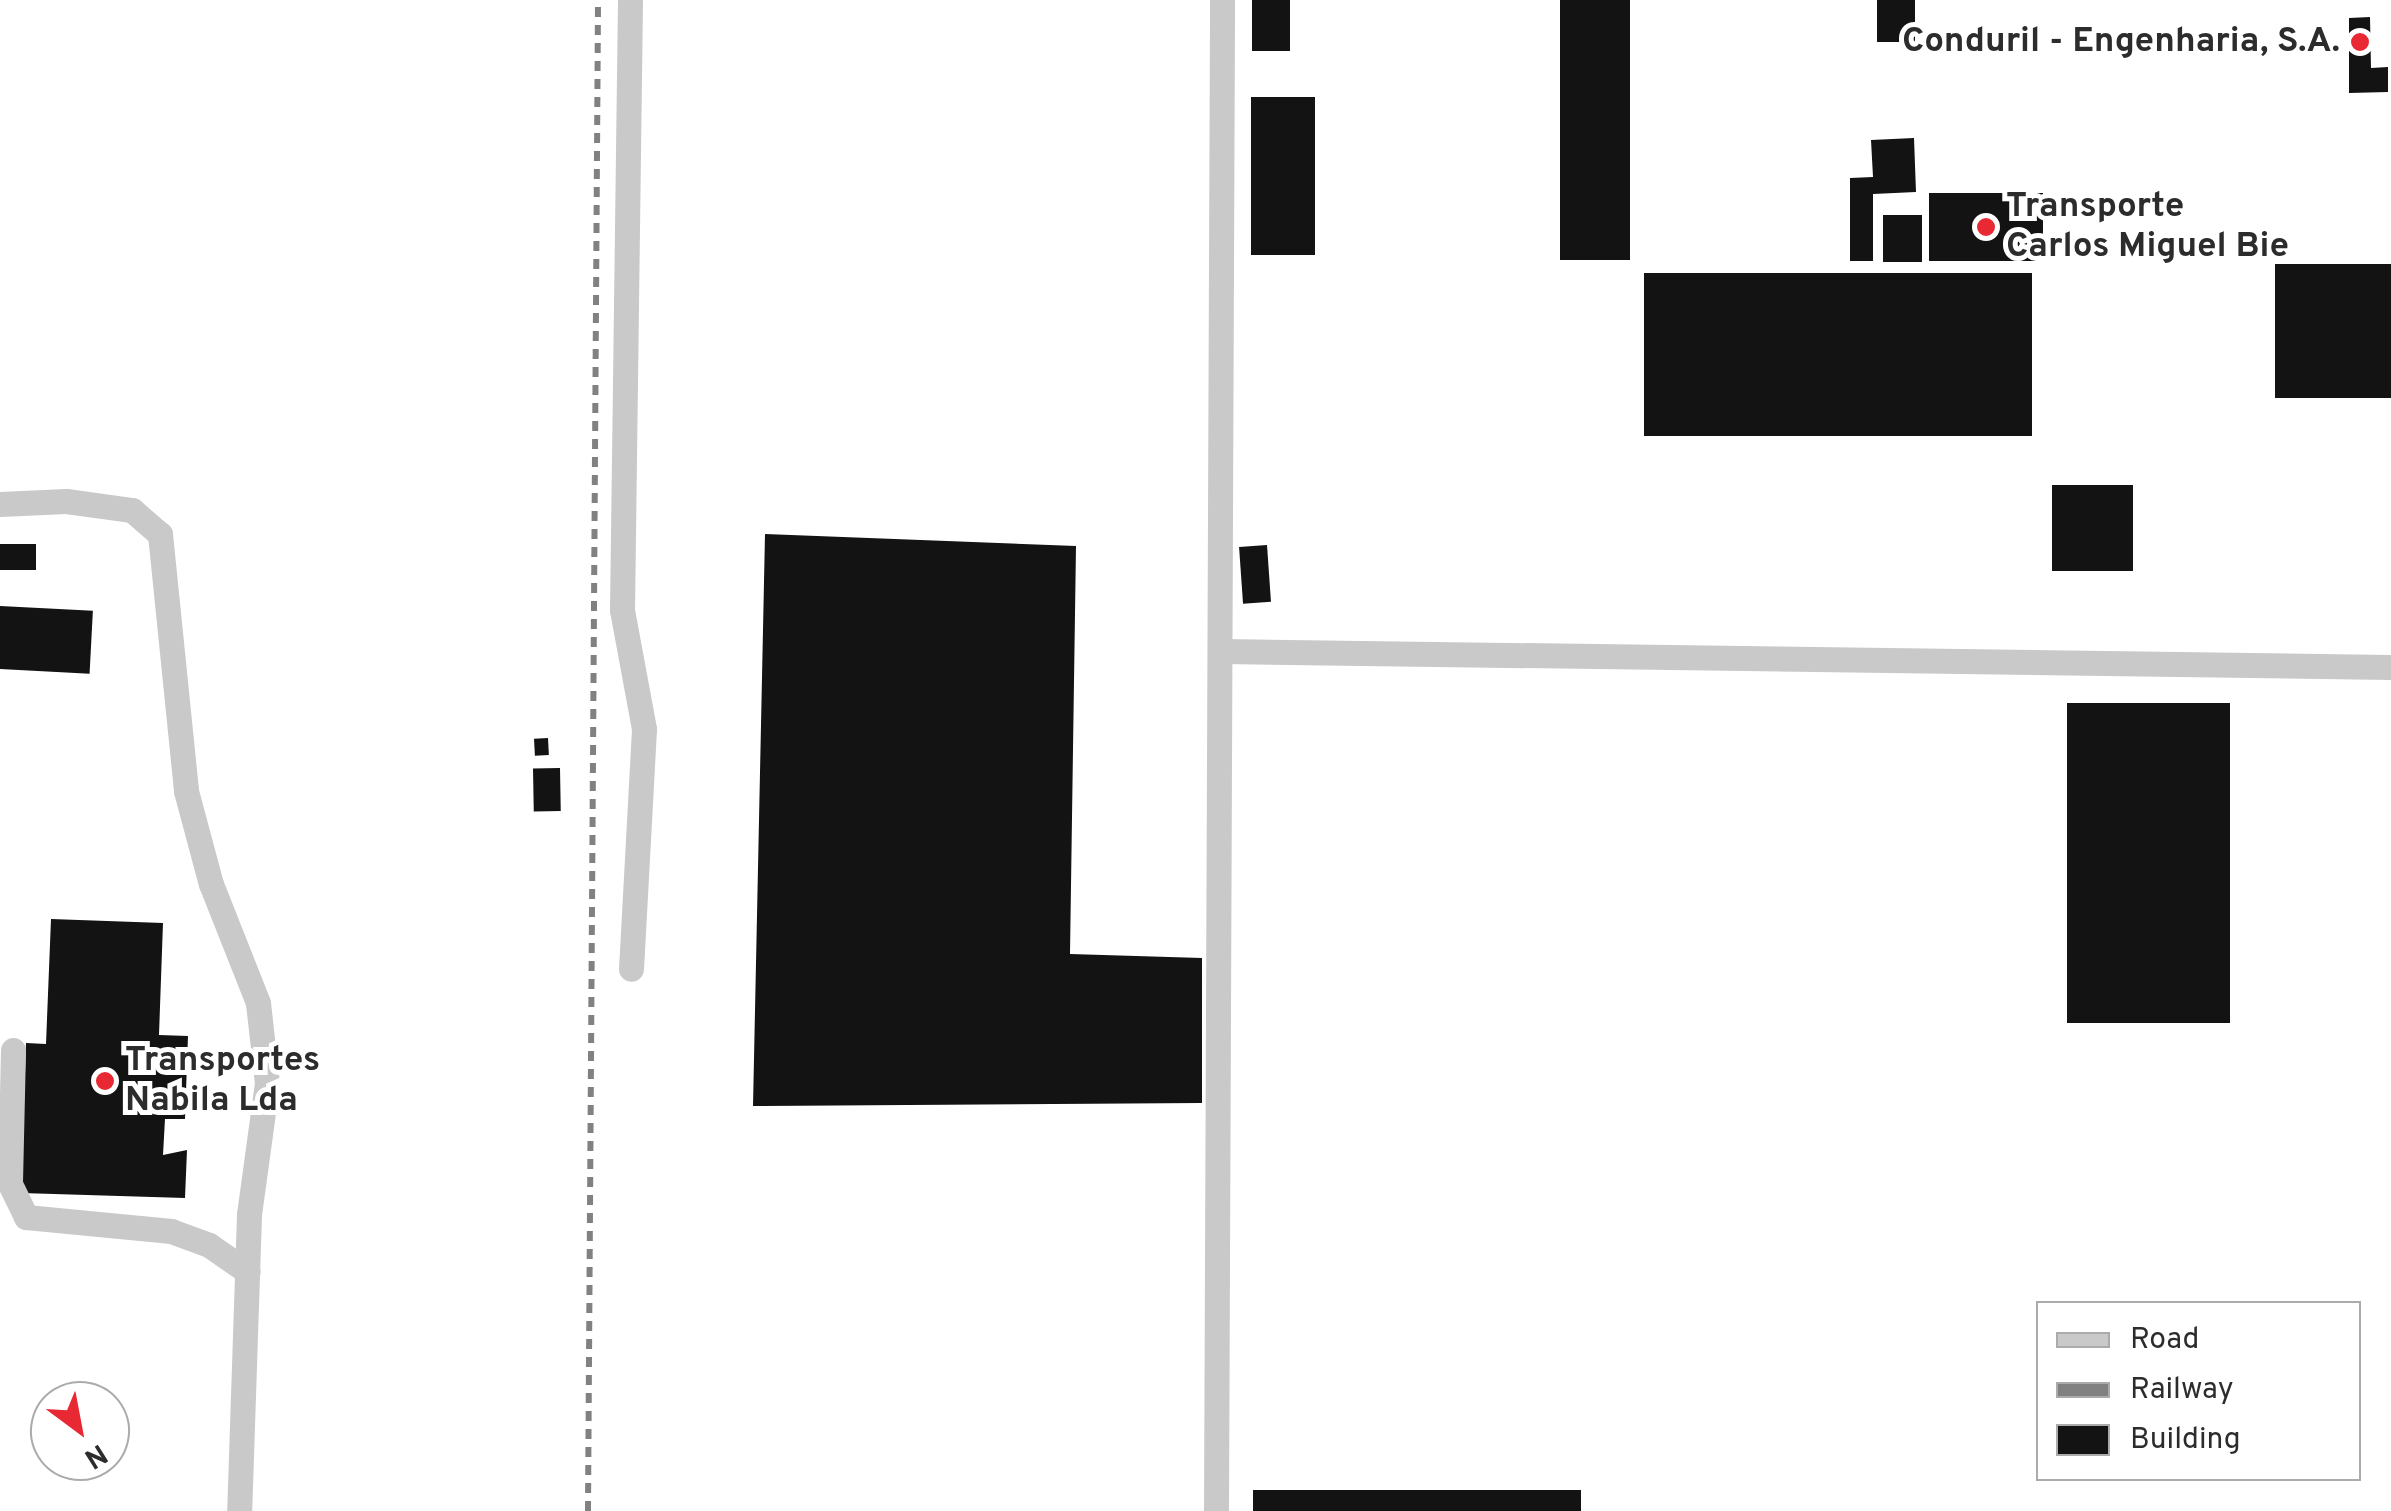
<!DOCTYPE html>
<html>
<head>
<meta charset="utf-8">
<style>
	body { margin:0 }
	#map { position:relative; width:2391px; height:1511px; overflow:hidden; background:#fff; font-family:Overpass,sans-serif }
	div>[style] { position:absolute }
	.building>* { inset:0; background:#131313; transform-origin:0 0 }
	.minor>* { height:25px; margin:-12.5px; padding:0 12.5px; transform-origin:12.5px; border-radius:12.5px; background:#c9c9c9 }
	.rail>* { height:6px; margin-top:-3px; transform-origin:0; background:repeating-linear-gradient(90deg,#818181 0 10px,transparent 0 18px) }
	.dots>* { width:28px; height:28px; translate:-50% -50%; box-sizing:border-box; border:5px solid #fff; border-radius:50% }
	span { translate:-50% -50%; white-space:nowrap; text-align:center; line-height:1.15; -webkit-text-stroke:10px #fff; paint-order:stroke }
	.poi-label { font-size:35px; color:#2c2c2c; font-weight:700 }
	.right { translate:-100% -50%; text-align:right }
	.left { translate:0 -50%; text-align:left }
	.legend { position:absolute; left:2036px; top:1301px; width:325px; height:180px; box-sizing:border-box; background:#fff; border:2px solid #ababab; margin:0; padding:12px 18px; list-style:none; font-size:30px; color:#2c2c2c }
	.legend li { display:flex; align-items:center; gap:20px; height:50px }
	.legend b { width:50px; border:2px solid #ababab }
	.north { position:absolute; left:30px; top:1381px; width:100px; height:100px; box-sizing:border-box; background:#fff; border:2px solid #ababab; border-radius:50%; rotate:148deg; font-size:28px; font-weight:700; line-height:40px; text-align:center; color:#2c2c2c }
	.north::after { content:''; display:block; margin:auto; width:35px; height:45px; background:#e82832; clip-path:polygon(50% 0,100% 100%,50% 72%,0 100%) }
</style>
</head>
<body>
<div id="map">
	<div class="building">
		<i style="left:1252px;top:0;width:38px;height:51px"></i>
		<i style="left:1560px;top:0;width:70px;height:260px"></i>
		<i style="left:1877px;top:0;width:38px;height:42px"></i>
		<i style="clip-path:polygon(2370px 17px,2371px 68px,2388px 67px,2388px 92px,2349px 93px,2349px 18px)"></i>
		<i style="left:1315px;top:97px;width:158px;height:64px;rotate:90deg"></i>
		<i style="clip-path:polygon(1914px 138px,1916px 192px,1873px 194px,1873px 261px,1850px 261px,1850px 178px,1873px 177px,1871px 140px)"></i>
		<i style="left:1929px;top:193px;width:114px;height:68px"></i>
		<i style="left:1883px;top:215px;width:39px;height:47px"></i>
		<i style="left:2275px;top:264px;width:116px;height:134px"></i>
		<i style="left:1644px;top:273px;width:388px;height:163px"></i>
		<i style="left:2052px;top:485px;width:81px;height:86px"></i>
		<i style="clip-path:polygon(765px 534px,1076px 546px,1070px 954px,1202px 958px,1202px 1103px,753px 1106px)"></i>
		<i style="left:0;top:544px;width:36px;height:26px"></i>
		<i style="left:1267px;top:545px;width:57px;height:28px;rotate:86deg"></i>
		<i style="left:0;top:606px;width:93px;height:63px;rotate:3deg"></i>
		<i style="left:2067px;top:703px;width:163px;height:320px"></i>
		<i style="left:548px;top:738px;width:17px;height:14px;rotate:87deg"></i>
		<i style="left:560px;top:768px;width:43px;height:27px;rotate:89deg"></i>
		<i style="clip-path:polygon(51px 919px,163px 923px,159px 1035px,188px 1036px,185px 1119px,165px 1119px,163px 1155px,187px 1150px,185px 1198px,21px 1193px,26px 1043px,46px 1044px)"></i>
		<i style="left:1253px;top:1490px;width:328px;height:21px"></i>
	</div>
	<div class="minor">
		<i style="left:630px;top:0;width:610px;rotate:90.75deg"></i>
		<i style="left:622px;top:610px;width:121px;rotate:79.5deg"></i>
		<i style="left:644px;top:729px;width:240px;rotate:93.1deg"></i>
		<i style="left:0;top:504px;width:66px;rotate:-2.6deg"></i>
		<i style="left:66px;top:501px;width:67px;rotate:7.8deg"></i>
		<i style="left:132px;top:510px;width:37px;rotate:41deg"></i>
		<i style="left:160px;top:534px;width:258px;rotate:84.2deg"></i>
		<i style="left:186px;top:791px;width:96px;rotate:75deg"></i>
		<i style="left:211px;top:884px;width:128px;rotate:68.4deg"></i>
		<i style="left:258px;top:1003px;width:81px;rotate:83.6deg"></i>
		<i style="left:267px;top:1083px;width:133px;rotate:97.8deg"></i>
		<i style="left:249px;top:1215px;width:296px;rotate:91.9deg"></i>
		<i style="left:1221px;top:651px;width:1170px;rotate:0.78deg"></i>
		<i style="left:13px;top:1050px;width:134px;rotate:91.3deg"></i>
		<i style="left:10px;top:1184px;width:37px;rotate:64deg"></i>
		<i style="left:26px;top:1217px;width:146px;rotate:5.5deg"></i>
		<i style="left:171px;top:1231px;width:40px;rotate:20.2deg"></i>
		<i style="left:209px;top:1245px;width:47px;rotate:34.7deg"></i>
		<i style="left:1216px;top:1511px;width:1511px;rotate:-89.77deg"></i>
	</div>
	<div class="rail">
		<i style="left:588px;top:1511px;width:1511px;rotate:-89.62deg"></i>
	</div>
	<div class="dots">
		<i style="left:2360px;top:42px;background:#e82832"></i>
		<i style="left:1986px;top:227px;background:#e82832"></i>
		<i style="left:105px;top:1081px;background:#e82832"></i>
	</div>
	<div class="poi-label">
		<span class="right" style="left:2340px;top:42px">Conduril - Engenharia, S.A.</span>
		<span class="left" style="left:2006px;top:227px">Transporte<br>Carlos Miguel Bie</span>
		<span class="left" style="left:125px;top:1081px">Transportes<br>Nabila Lda</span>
	</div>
	<ul class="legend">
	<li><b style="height:12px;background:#c9c9c9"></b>Road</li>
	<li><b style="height:12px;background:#818181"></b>Railway</li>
	<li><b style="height:28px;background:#131313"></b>Building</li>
	</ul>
	<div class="north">N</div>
</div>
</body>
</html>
